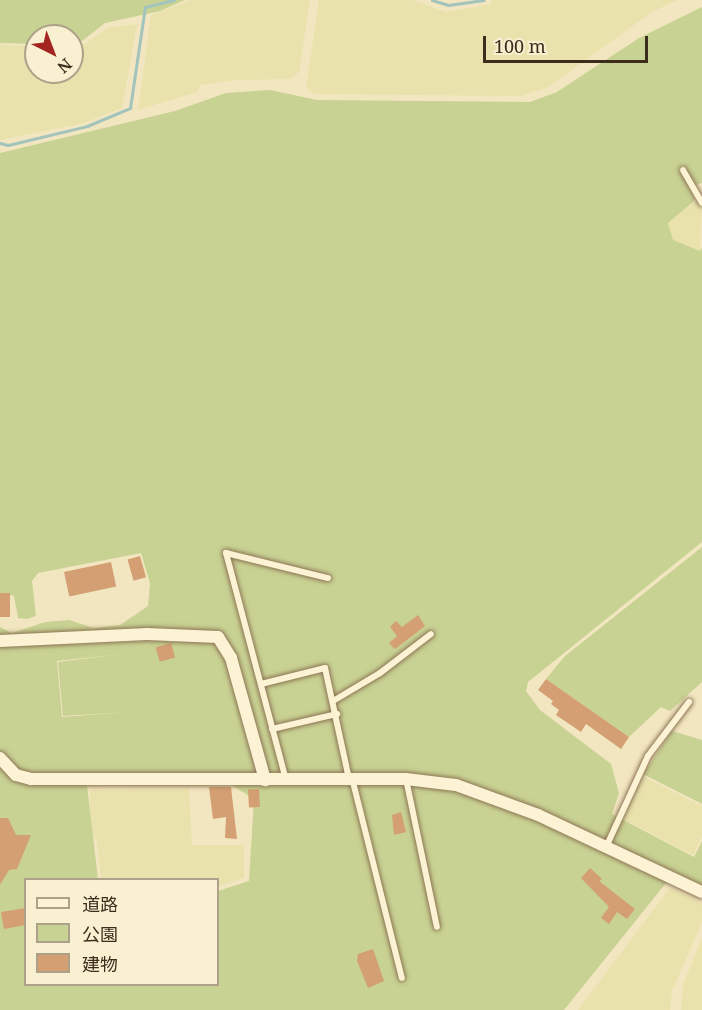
<!DOCTYPE html>
<html>
<head>
<meta charset="utf-8">
<style>
	body { margin:0 }
	#map { position:relative; width:702px; height:1010px; overflow:hidden; background:#f2e6c0; font-family:"Noto Serif","Noto Sans JP",serif }
	div>[style] { position:absolute }
	.farmland>* { inset:0; background:#e9e2ad }
	.green>* { inset:0; background:#c8d293 }
	.stream>* { height:3px; margin:-1.5px; padding:0 1.5px; transform-origin:1.5px; border-radius:1.5px; background:#a3c4bc }
	.building>* { inset:0; background:#d49f72; transform-origin:0 0 }
	.roads { filter:drop-shadow(0 0 2px #8e7656) drop-shadow(0 0 2px #8e7656) }
	.service>* { height:6px; margin:-3px; padding:0 3px; transform-origin:3px; border-radius:3px; background:#fcf2d4 }
	.minor>* { height:12px; margin:-6px; padding:0 6px; transform-origin:6px; border-radius:6px; background:#fcf2d4 }
	span { translate:-50% -50%; white-space:nowrap; text-align:center; line-height:1.15; -webkit-text-stroke:4.5px #f9efd1; paint-order:stroke }
	.legend { position:absolute; left:24px; top:878px; width:195px; height:108px; box-sizing:border-box; background:#f9efd1; border:2px solid #ada189; margin:0; padding:8px 10px; list-style:none; font-size:18px; color:#3c2d1c }
	.legend li { display:flex; align-items:center; gap:12px; height:30px }
	.legend b { width:30px; border:2px solid #ada189 }
	.north { position:absolute; left:24px; top:24px; width:60px; height:60px; box-sizing:border-box; background:#f9efd1; border:2px solid #ada189; border-radius:50%; rotate:138deg; font-size:16px; font-weight:700; line-height:24px; text-align:center; color:#3c2d1c }
	.north::after { content:''; display:block; margin:auto; width:21px; height:27px; background:#a32420; clip-path:polygon(50% 0,100% 100%,50% 72%,0 100%) }
	.scale { position:absolute; left:483px; top:36px; width:165px; height:27px; box-sizing:border-box; border:3px solid #3c2d1c; border-top:0; padding-left:8px; font-size:18px; line-height:21px; white-space:nowrap; color:#3c2d1c; -webkit-text-stroke:4px #f9efd1; paint-order:stroke }
</style>
</head>
<body>
<div id="map">
	<div class="farmland">
		<i style="clip-path:polygon(191px 0,310px 0,299px 72px,291px 79px,235px 80px,201px 85px,197px 92px,138px 110px,151px 15px)"></i>
		<i style="clip-path:polygon(319px 0,412px 0,446px 12px,491px 4px,491px 0,677px 0,652px 12px,548px 87px,522px 96px,314px 94px,306px 87px)"></i>
		<i style="clip-path:polygon(137px 24px,122px 108px,84px 123px,0 140px,0 45px,36px 46px,36px 72px,72px 72px,72px 47px,85px 44px,108px 28px)"></i>
		<i style="clip-path:polygon(694px 201px,702px 207px,700px 251px,672px 240px,668px 223px)"></i>
		<i style="clip-path:polygon(642px 776px,702px 806px,702px 837px,693px 855px,623px 819px)"></i>
		<i style="clip-path:polygon(189px 789px,192px 845px,244px 845px,244px 878px,218px 886px,218px 880px,101px 879px,97px 843px,90px 825px,90px 790px)"></i>
		<i style="clip-path:polygon(670px 888px,702px 903px,702px 922px,672px 991px,670px 1010px,578px 1010px)"></i>
		<i style="clip-path:polygon(702px 938px,702px 1010px,681px 1010px,683px 985px)"></i>
	</div>
	<div class="green">
		<i style="clip-path:polygon(0 0,185px 0,160px 11px,105px 23px,82px 41px,72px 42px,72px 36px,36px 36px,36px 44px,0 43px)"></i>
		<i style="clip-path:polygon(evenodd,702px 7px,702px 183px,695px 185px,694px 201px,668px 223px,673px 240px,700px 251px,702px 247px,702px 542px,528px 682px,526px 691px,540px 710px,611px 764px,619px 793px,612px 814px,694px 857px,702px 841px,702px 886px,685px 878px,666px 883px,564px 1010px,0 1010px,0 627px,12px 633px,45px 622px,69px 620px,94px 628px,120px 625px,148px 606px,150px 583px,141px 553px,38px 573px,32px 581px,36px 616px,27px 619px,18px 618px,14px 596px,0 593px,0 153px,175px 111px,226px 93px,270px 90px,317px 100px,530px 102px,557px 92px,639px 38px,702px 7px,123px 654px,58px 662px,63px 716px,126px 712px,62px 717px,57px 661px,123px 654px,702px 7px,230px 784px,254px 799px,249px 881px,218px 891px,218px 984px,26px 984px,26px 880px,98px 879px,87px 785px,230px 784px)"></i>
		<i style="clip-path:polygon(702px 547px,702px 682px,670px 711px,661px 707px,629px 737px,546px 679px,565px 656px)"></i>
		<i style="clip-path:polygon(672px 731px,702px 740px,702px 804px,643px 774px)"></i>
	</div>
	<div class="stream">
		<i style="left:432px;top:0;width:17px;rotate:17deg"></i>
		<i style="left:448px;top:5px;width:36px;rotate:-8deg"></i>
		<i style="left:0;top:143px;width:8px;rotate:14deg"></i>
		<i style="left:8px;top:145px;width:81px;rotate:-13.5deg"></i>
		<i style="left:87px;top:126px;width:47px;rotate:-22.7deg"></i>
		<i style="left:130px;top:108px;width:102px;rotate:-81.6deg"></i>
		<i style="left:145px;top:7px;width:30px;rotate:-14deg"></i>
	</div>
	<div class="building">
		<i style="left:140px;top:556px;width:22px;height:13px;rotate:74deg"></i>
		<i style="left:111px;top:562px;width:25px;height:48px;rotate:78deg"></i>
		<i style="left:0;top:593px;width:10px;height:24px"></i>
		<i style="clip-path:polygon(418px 615px,425px 626px,395px 649px,389px 643px,397px 636px,390px 627px,396px 621px,402px 627px)"></i>
		<i style="left:171px;top:643px;width:15px;height:16px;rotate:74deg"></i>
		<i style="clip-path:polygon(546px 679px,629px 737px,621px 749px,586px 724px,581px 732px,556px 715px,559px 710px,551px 704px,553px 701px,538px 690px)"></i>
		<i style="clip-path:polygon(209px 787px,231px 787px,237px 839px,225px 838px,226px 817px,213px 819px)"></i>
		<i style="left:259px;top:789px;width:18px;height:11px;rotate:87deg"></i>
		<i style="clip-path:polygon(401px 812px,406px 832px,394px 835px,392px 815px)"></i>
		<i style="clip-path:polygon(0 818px,8px 818px,16px 835px,31px 835px,17px 869px,9px 870px,0 885px)"></i>
		<i style="clip-path:polygon(590px 868px,602px 879px,599px 881px,635px 909px,627px 919px,617px 912px,609px 924px,601px 918px,609px 907px,581px 878px)"></i>
		<i style="clip-path:polygon(26px 908px,26px 925px,4px 929px,1px 912px)"></i>
		<i style="clip-path:polygon(373px 949px,384px 981px,368px 988px,357px 961px,358px 954px)"></i>
	</div>
	<div class="roads">
		<div class="service">
			<i style="left:683px;top:170px;width:38px;rotate:60deg"></i>
			<i style="left:261px;top:684px;width:66px;rotate:-14deg"></i>
			<i style="left:325px;top:668px;width:114px;rotate:77.8deg"></i>
			<i style="left:333px;top:701px;width:55px;rotate:-30.8deg"></i>
			<i style="left:380px;top:673px;width:64px;rotate:-37.4deg"></i>
			<i style="left:272px;top:729px;width:67px;rotate:-13deg"></i>
			<i style="left:352px;top:778px;width:206px;rotate:76deg"></i>
			<i style="left:406px;top:779px;width:151px;rotate:78.2deg"></i>
			<i style="left:286px;top:780px;width:235px;rotate:-104.8deg"></i>
			<i style="left:226px;top:553px;width:105px;rotate:13.8deg"></i>
			<i style="left:607px;top:845px;width:98px;rotate:-65.3deg"></i>
			<i style="left:648px;top:756px;width:68px;rotate:-52.8deg"></i>
		</div>
		<div class="minor">
			<i style="left:0;top:641px;width:147px;rotate:-2.7deg"></i>
			<i style="left:147px;top:634px;width:71px;rotate:2.4deg"></i>
			<i style="left:218px;top:637px;width:25px;rotate:58deg"></i>
			<i style="left:231px;top:658px;width:127px;rotate:74.4deg"></i>
			<i style="left:0;top:758px;width:23px;rotate:47deg"></i>
			<i style="left:16px;top:775px;width:16px;rotate:15deg"></i>
			<i style="left:31px;top:779px;width:375px"></i>
			<i style="left:406px;top:779px;width:50px;rotate:6.8deg"></i>
			<i style="left:456px;top:785px;width:87px;rotate:20.1deg"></i>
			<i style="left:538px;top:815px;width:181px;rotate:25.2deg"></i>
		</div>
	</div>
	<ul class="legend">
	<li><b style="height:8px;background:#fcf2d4"></b>道路</li>
	<li><b style="height:16px;background:#c8d293"></b>公園</li>
	<li><b style="height:16px;background:#d49f72"></b>建物</li>
	</ul>
	<div class="north">N</div>
	<div class="scale">100 m</div>
</div>
</body>
</html>
